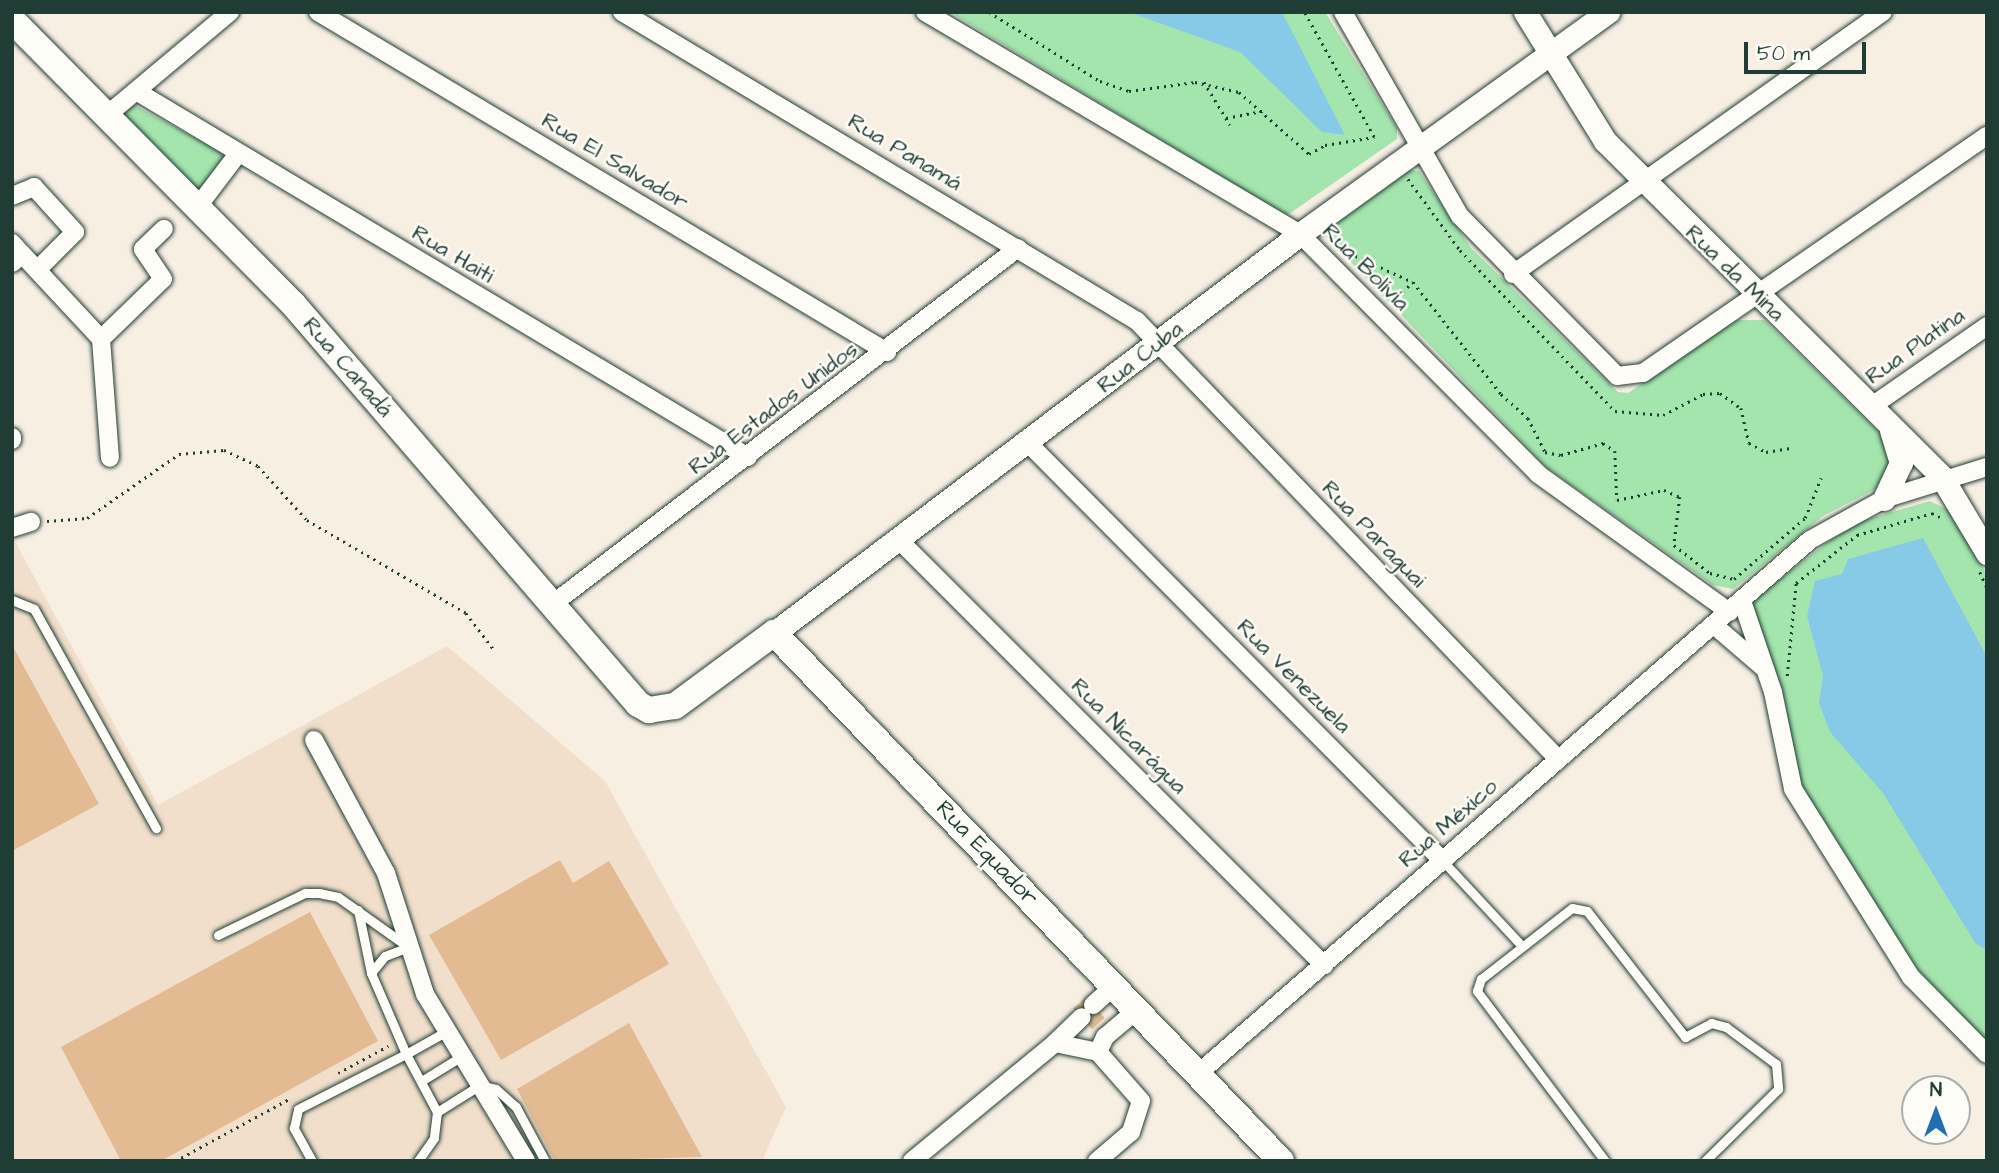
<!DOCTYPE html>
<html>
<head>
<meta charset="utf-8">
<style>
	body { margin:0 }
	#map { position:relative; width:1999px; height:1173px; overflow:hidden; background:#f8efe3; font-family:"Architects Daughter",sans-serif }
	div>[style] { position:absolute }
	.built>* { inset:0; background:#f1dfcb }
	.green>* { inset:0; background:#a4e4ad }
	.water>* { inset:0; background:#86cae7 }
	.building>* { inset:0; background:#e2bb93; transform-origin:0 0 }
	.path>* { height:2.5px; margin-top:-1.25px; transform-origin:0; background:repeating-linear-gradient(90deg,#1f3d34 0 2px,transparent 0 7px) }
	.roads { filter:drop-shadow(0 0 2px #1f3d34) drop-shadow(0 0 2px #1f3d34) }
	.service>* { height:9px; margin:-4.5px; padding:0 4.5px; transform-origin:4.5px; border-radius:4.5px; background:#fdfcf7 }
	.minor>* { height:18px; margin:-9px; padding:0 9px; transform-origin:9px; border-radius:9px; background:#fdfcf7 }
	.tertiary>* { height:23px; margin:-11.5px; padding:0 11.5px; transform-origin:11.5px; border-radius:11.5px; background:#fdfcf7 }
	.secondary>* { height:26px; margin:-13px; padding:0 13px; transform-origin:13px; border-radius:13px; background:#fdfcf7 }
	span { translate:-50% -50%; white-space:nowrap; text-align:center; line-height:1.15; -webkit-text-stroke:5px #fdfcf7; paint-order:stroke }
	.street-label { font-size:23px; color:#1f3d34 }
	.frame { position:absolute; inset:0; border:14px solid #1f3d34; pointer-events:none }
	.north { position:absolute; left:1901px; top:1075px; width:70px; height:70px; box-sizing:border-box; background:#fdfcf7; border:2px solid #a4b0a9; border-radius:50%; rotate:0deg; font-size:19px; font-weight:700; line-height:28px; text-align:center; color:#1f3d34 }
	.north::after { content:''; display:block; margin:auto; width:24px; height:32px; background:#1f6fb2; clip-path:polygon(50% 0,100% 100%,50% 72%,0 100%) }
	.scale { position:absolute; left:1744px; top:42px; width:122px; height:32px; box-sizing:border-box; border:4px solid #1f3d34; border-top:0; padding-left:9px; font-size:21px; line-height:24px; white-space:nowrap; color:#1f3d34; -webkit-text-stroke:5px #fdfcf7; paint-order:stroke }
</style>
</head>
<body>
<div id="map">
	<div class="built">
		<i style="clip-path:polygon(12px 536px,158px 805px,447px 646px,605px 781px,786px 1107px,762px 1161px,12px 1161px)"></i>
	</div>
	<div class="green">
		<i style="clip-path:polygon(950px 12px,1325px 12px,1397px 128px,1397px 139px,1286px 216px)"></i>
		<i style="clip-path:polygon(132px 104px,221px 152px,223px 160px,199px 194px,117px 113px)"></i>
		<i style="clip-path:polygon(1404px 170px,1419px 171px,1471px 248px,1618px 392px,1628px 393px,1736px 320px,1764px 320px,1888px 441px,1894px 453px,1885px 484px,1823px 516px,1733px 589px,1713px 585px,1546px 467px,1326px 236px,1327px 226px)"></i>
		<i style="clip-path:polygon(1930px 501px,1960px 516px,1987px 576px,1987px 1045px,1903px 954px,1796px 784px,1786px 706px,1751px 602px,1851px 524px)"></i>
	</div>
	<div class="water">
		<i style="clip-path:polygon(1129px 12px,1282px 12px,1345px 135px,1322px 132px,1240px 52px)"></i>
		<i style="clip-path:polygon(1923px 538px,1987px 657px,1987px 950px,1976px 944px,1883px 793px,1830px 732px,1819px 703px,1823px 676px,1807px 616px,1815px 581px,1842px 574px,1848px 559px)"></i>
	</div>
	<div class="building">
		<i style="clip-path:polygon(12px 645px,99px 804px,12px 851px)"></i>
		<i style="clip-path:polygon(560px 860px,573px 883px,609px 861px,669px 964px,501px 1060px,429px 935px)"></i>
		<i style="clip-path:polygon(310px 912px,378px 1041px,161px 1161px,121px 1161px,61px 1047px)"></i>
		<i style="left:1086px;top:997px;width:28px;height:17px;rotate:48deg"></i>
		<i style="clip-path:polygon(629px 1023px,702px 1157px,555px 1161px,517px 1089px)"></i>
	</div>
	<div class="path">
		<i style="left:989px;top:12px;width:131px;rotate:31.9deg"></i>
		<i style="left:1100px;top:81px;width:31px;rotate:19deg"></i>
		<i style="left:1129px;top:91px;width:67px;rotate:-7.8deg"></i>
		<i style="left:1195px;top:82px;width:45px;rotate:12.8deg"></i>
		<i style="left:1239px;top:92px;width:94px;rotate:41.5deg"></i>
		<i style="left:1309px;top:154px;width:18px;rotate:-29deg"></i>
		<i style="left:1325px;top:145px;width:50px;rotate:-9.3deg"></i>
		<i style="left:1374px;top:137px;width:143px;rotate:-119.2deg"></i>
		<i style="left:1204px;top:82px;width:42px;rotate:58.6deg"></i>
		<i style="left:1226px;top:118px;width:38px;rotate:-11deg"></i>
		<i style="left:1226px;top:118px;width:8px;rotate:60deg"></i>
		<i style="left:1408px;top:179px;width:88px;rotate:53.8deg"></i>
		<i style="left:1460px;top:250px;width:223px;rotate:46.1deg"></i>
		<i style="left:1615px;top:411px;width:48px;rotate:4.8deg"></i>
		<i style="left:1663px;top:415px;width:45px;rotate:-27.7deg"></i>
		<i style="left:1703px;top:394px;width:17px;rotate:-3deg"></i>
		<i style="left:1720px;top:393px;width:26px;rotate:36deg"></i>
		<i style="left:1741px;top:408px;width:36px;rotate:77deg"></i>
		<i style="left:1749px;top:443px;width:19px;rotate:28deg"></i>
		<i style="left:1766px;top:452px;width:25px;rotate:-9deg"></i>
		<i style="left:1338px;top:231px;width:25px;rotate:63deg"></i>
		<i style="left:1349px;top:253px;width:70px;rotate:24.4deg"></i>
		<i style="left:1413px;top:282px;width:142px;rotate:51.8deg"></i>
		<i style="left:1501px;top:394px;width:36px;rotate:42deg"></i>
		<i style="left:1528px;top:418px;width:38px;rotate:63deg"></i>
		<i style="left:1545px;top:452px;width:16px;rotate:11deg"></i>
		<i style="left:1561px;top:455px;width:44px;rotate:-15.9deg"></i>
		<i style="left:1603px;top:443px;width:14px;rotate:34deg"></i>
		<i style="left:1615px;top:451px;width:49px;rotate:87.7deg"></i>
		<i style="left:1617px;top:500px;width:48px;rotate:-12deg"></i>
		<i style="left:1664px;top:490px;width:17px;rotate:24deg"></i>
		<i style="left:1680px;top:497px;width:48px;rotate:97.1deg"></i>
		<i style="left:1674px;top:545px;width:46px;rotate:37.9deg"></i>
		<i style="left:1710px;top:573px;width:25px;rotate:14deg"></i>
		<i style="left:1734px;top:579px;width:94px;rotate:-40.7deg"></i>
		<i style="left:1805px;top:518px;width:43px;rotate:-68.2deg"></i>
		<i style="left:1392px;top:302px;width:29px;rotate:-44deg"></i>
		<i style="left:47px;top:521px;width:40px;rotate:-4.3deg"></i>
		<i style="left:87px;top:518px;width:112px;rotate:-34.8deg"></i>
		<i style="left:179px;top:454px;width:45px;rotate:-5.1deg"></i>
		<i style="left:224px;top:450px;width:38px;rotate:25deg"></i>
		<i style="left:258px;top:466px;width:73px;rotate:47.8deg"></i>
		<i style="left:307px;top:520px;width:184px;rotate:30.3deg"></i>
		<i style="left:466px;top:613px;width:48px;rotate:52.7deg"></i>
		<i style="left:1980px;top:572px;width:17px;rotate:66deg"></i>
		<i style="left:1787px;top:676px;width:93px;rotate:-84.5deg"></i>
		<i style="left:1796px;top:583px;width:78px;rotate:-38.2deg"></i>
		<i style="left:1857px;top:535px;width:78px;rotate:-16.3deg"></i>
		<i style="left:1932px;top:513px;width:13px;rotate:27deg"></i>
		<i style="left:338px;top:1073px;width:57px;rotate:-28.4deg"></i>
		<i style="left:175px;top:1161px;width:130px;rotate:-28.5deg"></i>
	</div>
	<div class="roads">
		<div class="service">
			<i style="left:12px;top:600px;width:24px;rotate:22deg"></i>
			<i style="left:34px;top:609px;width:251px;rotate:60.9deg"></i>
			<i style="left:1442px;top:860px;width:116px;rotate:47.1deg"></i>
			<i style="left:358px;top:910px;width:64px;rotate:78.3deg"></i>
			<i style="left:371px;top:973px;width:88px;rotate:66.6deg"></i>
			<i style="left:406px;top:1054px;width:47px;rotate:-29.3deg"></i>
			<i style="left:218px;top:935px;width:97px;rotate:-25.8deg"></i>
			<i style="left:305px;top:893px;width:14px"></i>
			<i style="left:319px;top:893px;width:19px;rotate:12deg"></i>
			<i style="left:338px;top:897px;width:85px;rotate:35.4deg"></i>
			<i style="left:371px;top:973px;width:22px;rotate:-51deg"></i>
			<i style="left:385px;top:956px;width:25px;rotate:-21deg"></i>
			<i style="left:423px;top:1080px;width:46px;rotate:-31.6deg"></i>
			<i style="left:437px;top:1112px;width:51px;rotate:-32.1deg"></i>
			<i style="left:480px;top:1085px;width:16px;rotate:14deg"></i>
			<i style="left:496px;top:1089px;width:27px;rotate:42deg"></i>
			<i style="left:516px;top:1107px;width:61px;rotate:61.8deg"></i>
			<i style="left:312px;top:1161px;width:38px;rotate:-119deg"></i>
			<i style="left:294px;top:1128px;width:19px;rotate:-78deg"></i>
			<i style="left:298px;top:1109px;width:121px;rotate:-27deg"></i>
			<i style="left:406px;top:1054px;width:66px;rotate:61.9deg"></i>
			<i style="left:437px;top:1112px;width:26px;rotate:97deg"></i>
			<i style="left:434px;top:1138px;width:28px;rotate:125deg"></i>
			<i style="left:1605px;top:1161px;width:213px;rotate:-127deg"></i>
			<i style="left:1477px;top:991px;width:13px;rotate:-72deg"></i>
			<i style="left:1481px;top:979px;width:115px;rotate:-38deg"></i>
			<i style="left:1572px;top:908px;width:15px;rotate:11deg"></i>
			<i style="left:1587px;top:911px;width:160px;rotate:52.1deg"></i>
			<i style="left:1685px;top:1037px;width:30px;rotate:-28deg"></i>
			<i style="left:1711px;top:1023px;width:16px;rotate:15deg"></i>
			<i style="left:1726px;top:1027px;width:62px;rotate:36.5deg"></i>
			<i style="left:1776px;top:1064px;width:25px;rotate:85deg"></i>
			<i style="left:1778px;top:1089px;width:103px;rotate:135.4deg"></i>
		</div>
		<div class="minor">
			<i style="left:318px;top:12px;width:663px;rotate:30.86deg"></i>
			<i style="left:622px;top:12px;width:601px;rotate:30.96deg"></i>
			<i style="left:1137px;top:321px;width:608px;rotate:46.13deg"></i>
			<i style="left:925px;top:12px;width:436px;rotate:30.6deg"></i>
			<i style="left:1300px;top:234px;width:338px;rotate:45.2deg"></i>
			<i style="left:1538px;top:474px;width:236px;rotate:35.8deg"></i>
			<i style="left:1343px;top:12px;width:235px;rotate:60.2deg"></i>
			<i style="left:1460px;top:216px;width:224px;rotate:45.5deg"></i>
			<i style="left:1617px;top:376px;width:26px;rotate:-7deg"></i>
			<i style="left:1643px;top:373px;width:418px;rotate:-34.6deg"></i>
			<i style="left:136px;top:91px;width:713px;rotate:30.88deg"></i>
			<i style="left:106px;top:116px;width:162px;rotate:-40deg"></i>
			<i style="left:12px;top:196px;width:24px;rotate:-22deg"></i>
			<i style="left:34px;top:187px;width:61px;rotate:47.7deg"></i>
			<i style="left:75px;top:232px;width:51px;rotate:135deg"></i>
			<i style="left:196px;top:209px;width:68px;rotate:-52.8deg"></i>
			<i style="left:12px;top:243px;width:15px;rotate:48deg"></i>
			<i style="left:22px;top:254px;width:13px;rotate:138deg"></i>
			<i style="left:22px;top:254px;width:116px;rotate:47.1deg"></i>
			<i style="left:101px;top:339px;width:119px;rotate:85.7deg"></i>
			<i style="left:1513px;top:274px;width:453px;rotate:-35.3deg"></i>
			<i style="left:101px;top:339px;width:86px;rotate:-44.1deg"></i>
			<i style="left:163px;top:279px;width:36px;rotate:-124deg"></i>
			<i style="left:143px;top:249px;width:29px;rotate:-44deg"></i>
			<i style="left:1872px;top:406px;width:140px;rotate:-34.8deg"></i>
			<i style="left:12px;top:437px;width:3px;rotate:90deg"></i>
			<i style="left:1029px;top:444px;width:586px;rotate:45.21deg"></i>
			<i style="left:12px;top:528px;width:20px;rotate:-18deg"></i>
			<i style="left:900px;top:541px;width:600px;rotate:45deg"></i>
			<i style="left:1742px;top:601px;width:96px;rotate:71.2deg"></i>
			<i style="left:1773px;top:692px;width:99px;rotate:78.3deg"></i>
			<i style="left:1793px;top:789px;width:222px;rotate:57.9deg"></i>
			<i style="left:1911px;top:977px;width:108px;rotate:45.4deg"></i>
			<i style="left:554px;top:603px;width:584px;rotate:-37.42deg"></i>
			<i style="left:1715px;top:626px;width:66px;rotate:40.7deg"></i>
			<i style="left:314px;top:740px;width:151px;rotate:61.6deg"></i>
			<i style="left:386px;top:873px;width:127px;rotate:72.1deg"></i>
			<i style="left:425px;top:994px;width:195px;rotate:58.8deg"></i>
			<i style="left:1093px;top:1005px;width:30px;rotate:-42deg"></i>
			<i style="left:1055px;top:1043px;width:37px;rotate:-44deg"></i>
			<i style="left:1098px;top:1052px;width:17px;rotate:-65deg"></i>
			<i style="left:1105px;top:1037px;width:42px;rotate:-40.2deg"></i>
			<i style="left:1200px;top:1072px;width:809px;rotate:-41.09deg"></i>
			<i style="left:1810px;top:540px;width:85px;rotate:-29deg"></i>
			<i style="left:1884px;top:499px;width:108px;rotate:-17.3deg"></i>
			<i style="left:912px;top:1161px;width:185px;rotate:-39.5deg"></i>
			<i style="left:1055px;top:1043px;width:44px;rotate:11.8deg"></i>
			<i style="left:1098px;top:1052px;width:65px;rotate:48.7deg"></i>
			<i style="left:1141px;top:1101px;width:33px;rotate:108deg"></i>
			<i style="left:1131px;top:1132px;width:45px;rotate:139.5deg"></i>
		</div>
		<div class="tertiary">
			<i style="left:1525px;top:12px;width:152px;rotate:58.2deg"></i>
			<i style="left:1605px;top:141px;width:474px;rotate:44.9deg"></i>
			<i style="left:1941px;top:476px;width:90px;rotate:59.1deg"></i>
			<i style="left:1884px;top:499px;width:40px;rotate:-65deg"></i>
			<i style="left:1901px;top:463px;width:34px;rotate:-107deg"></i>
			<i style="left:774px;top:633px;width:660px;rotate:-37.18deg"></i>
			<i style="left:1300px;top:234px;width:380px;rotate:-35.8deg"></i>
		</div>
		<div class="secondary">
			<i style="left:12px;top:20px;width:400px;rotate:45.3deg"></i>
			<i style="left:293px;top:304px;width:528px;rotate:49.22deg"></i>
			<i style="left:638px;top:704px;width:13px;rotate:29deg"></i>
			<i style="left:649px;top:710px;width:26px;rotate:-9deg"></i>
			<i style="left:675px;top:706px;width:123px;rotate:-36.4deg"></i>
			<i style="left:774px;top:633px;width:732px;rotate:46.16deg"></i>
		</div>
	</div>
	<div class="street-label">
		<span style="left:905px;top:152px;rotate:31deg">Rua Panamá</span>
		<span style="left:615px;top:161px;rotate:31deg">Rua El Salvador</span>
		<span style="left:453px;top:254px;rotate:31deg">Rua Haiti</span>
		<span style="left:1366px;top:267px;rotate:45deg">Rua Bolívia</span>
		<span style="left:1735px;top:273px;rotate:44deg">Rua da Mina</span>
		<span style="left:1915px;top:346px;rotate:-35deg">Rua Platina</span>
		<span style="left:1140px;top:357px;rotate:-38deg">Rua Cuba</span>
		<span style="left:348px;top:367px;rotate:49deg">Rua Canadá</span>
		<span style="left:773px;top:408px;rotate:-37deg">Rua Estados Unidos</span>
		<span style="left:1374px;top:534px;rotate:46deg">Rua Paraguai</span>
		<span style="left:1294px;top:676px;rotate:45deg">Rua Venezuela</span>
		<span style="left:1129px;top:736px;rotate:45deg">Rua Nicarágua</span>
		<span style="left:1448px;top:823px;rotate:-41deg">Rua México</span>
		<span style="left:987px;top:853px;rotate:46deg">Rua Equador</span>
	</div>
	<div class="frame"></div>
	<div class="north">N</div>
	<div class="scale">50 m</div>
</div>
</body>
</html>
